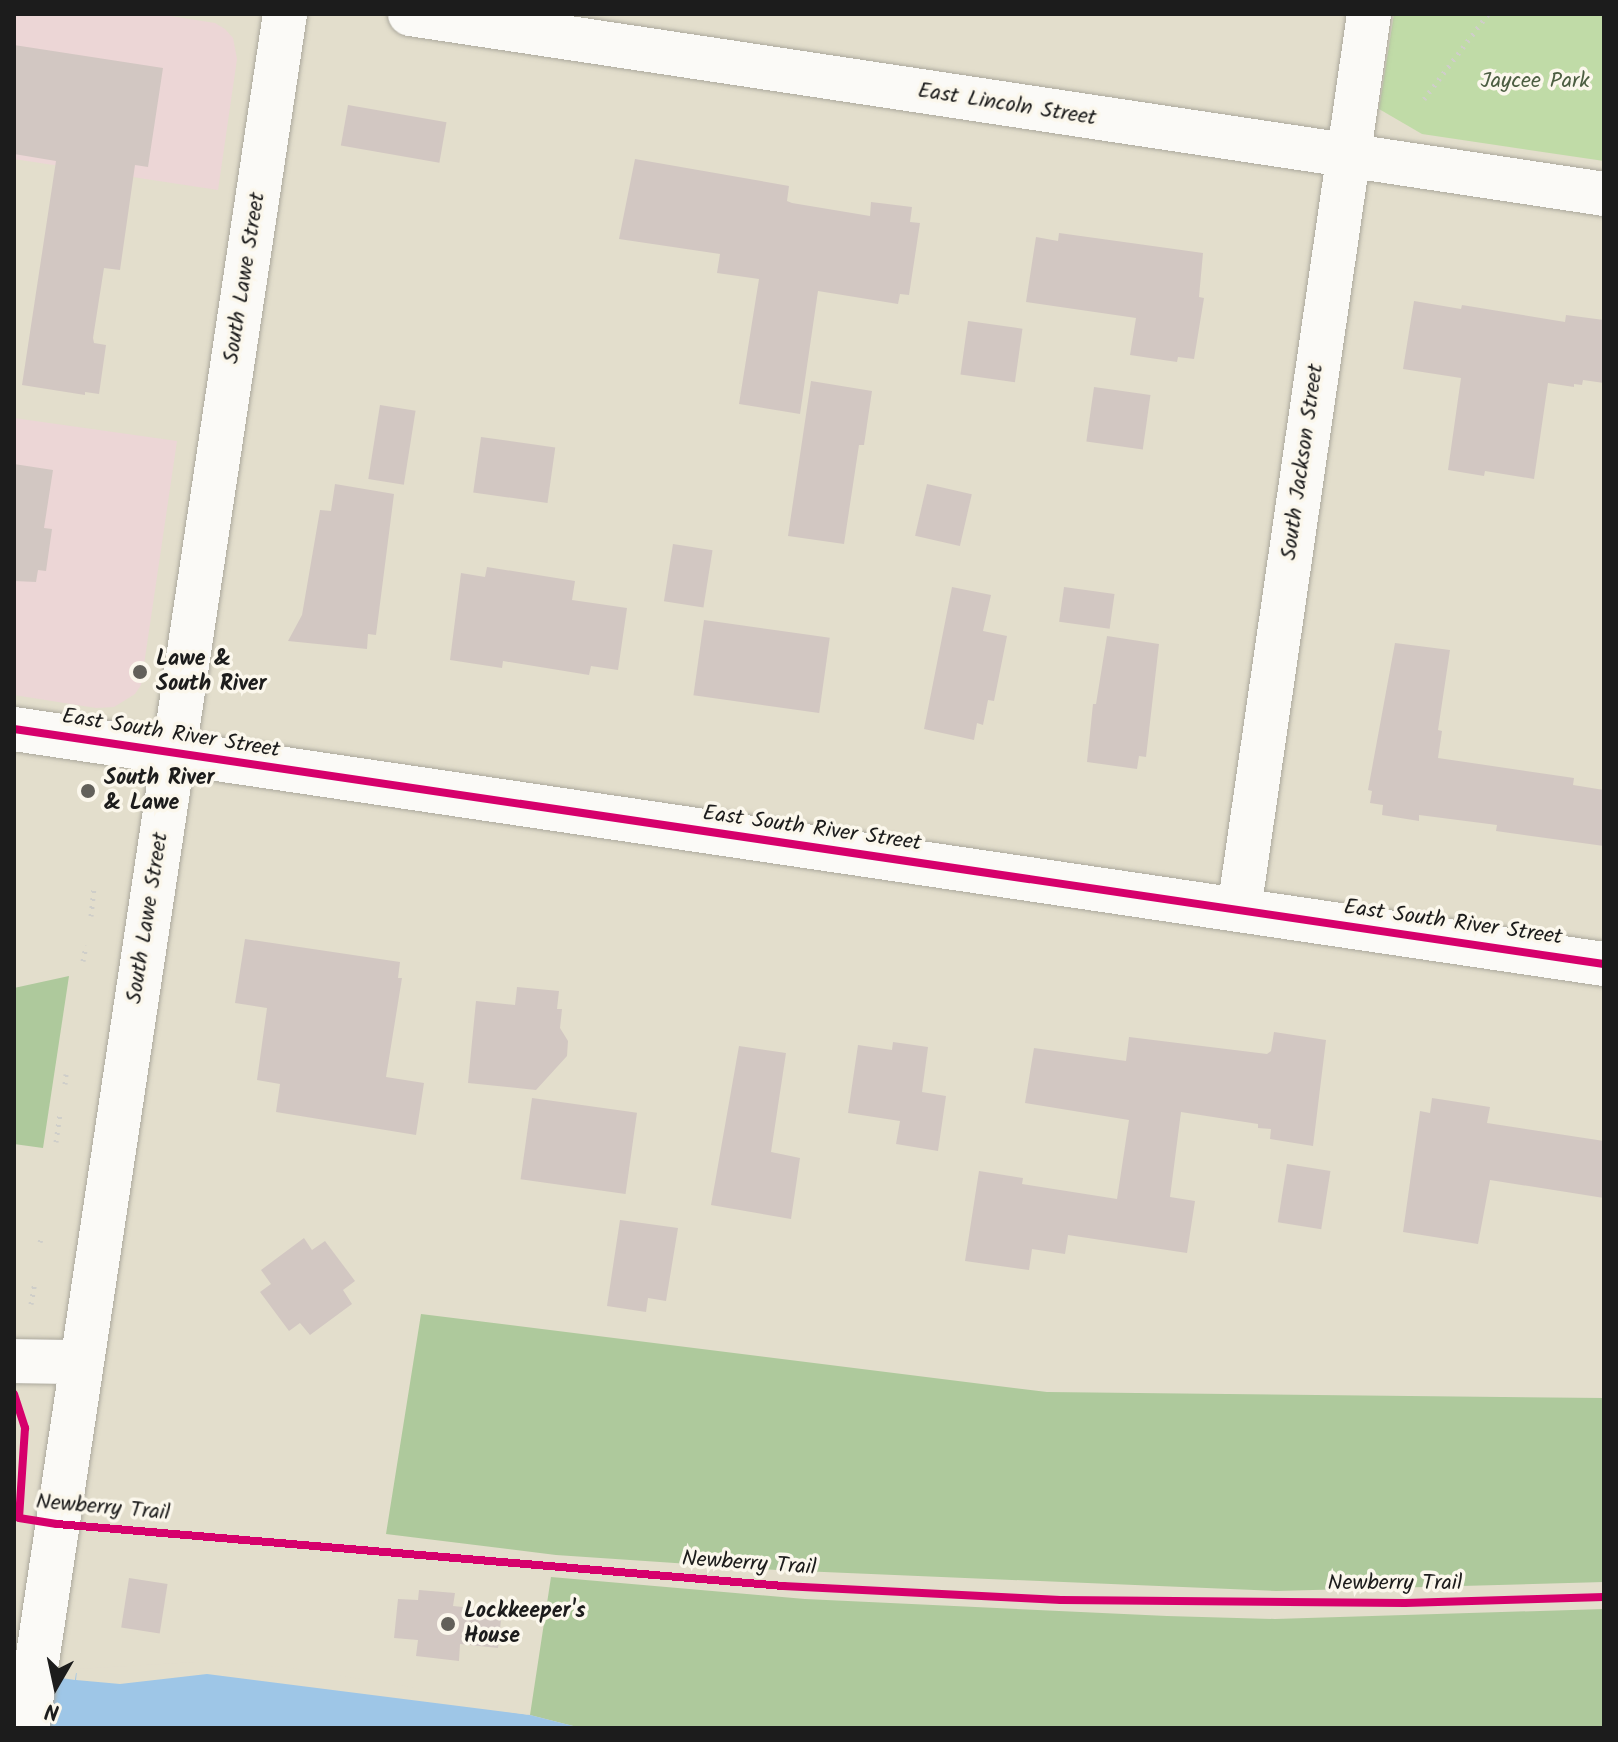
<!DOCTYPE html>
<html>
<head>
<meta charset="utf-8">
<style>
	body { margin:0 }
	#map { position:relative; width:1618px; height:1742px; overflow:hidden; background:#e3decc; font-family:Kalam,sans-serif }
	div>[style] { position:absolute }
	.built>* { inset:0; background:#ecd6d6 }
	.green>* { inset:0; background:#c0dba7 }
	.forest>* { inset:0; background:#aec99c }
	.water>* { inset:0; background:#9ec6e7 }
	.pier>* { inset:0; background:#e3decc }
	.building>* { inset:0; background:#d2c7c2; transform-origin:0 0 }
	.path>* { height:5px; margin-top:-2.5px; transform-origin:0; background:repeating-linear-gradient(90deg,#cfcec9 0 2px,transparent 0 8px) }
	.roads { filter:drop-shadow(0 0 2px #aba89d) drop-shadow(0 0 2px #aba89d) }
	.minor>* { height:44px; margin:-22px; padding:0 22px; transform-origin:22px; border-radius:22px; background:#fbfaf7 }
	.tertiary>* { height:44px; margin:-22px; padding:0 22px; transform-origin:22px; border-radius:22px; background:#fbfaf7 }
	.secondary>* { height:44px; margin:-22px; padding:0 22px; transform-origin:22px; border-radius:22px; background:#fbfaf7 }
	.cycleway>* { height:8px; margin:-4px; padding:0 4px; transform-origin:4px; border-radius:4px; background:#d6006c }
	.dots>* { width:22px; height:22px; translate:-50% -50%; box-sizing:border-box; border:4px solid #fbf7ec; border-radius:50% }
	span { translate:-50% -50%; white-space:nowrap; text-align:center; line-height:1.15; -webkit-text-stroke:7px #fbf7ec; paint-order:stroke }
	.park-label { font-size:22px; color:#4c5e42 }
	.street-label { font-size:22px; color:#1c1c1c }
	.poi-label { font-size:22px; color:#1c1c1c; font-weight:700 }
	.left { translate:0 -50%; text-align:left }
	.frame { position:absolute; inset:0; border:16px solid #1c1c1c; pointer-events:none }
	.north { position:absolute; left:16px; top:1646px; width:80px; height:80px; -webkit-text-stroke:6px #fbf7ec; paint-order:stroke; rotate:189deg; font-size:22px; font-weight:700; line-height:32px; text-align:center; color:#1c1c1c }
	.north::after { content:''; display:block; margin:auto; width:28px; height:36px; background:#1c1c1c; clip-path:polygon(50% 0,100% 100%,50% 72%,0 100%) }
</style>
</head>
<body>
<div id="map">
	<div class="built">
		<i style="clip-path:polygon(14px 14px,158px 14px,215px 23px,225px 29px,233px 38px,237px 59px,218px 190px,14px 159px)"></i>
		<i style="clip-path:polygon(14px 418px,177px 441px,141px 685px,135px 694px,114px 707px,96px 708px,14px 695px)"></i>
	</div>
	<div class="green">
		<i style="clip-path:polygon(1394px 14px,1604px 14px,1604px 161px,1422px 134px,1379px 109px)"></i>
	</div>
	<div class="forest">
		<i style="clip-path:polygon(69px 976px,43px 1148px,14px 1144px,14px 988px)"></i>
		<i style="clip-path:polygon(421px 1314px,1047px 1392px,1604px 1398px,1604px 1582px,1276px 1591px,777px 1570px,556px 1555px,386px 1534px)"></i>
		<i style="clip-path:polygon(551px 1577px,805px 1599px,1167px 1616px,1275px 1619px,1604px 1609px,1604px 1728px,581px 1728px,530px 1715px)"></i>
	</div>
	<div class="water">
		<i style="clip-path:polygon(197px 1666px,530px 1715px,581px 1728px,14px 1728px,14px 1671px,75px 1680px,76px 1673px)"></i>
	</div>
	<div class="pier">
		<i style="clip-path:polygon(196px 1662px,285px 1667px,468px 1696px,530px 1715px,207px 1674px,120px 1684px,76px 1680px,77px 1669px)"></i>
	</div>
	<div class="building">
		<i style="clip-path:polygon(14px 45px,163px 68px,148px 167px,135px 165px,120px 270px,104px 268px,93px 338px,94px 343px,106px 345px,99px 394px,85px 392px,85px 395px,22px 385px,56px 161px,14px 154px)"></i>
		<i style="left:348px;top:105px;width:100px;height:41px;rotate:10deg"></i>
		<i style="clip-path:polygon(635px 159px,789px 186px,787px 201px,792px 203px,870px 216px,871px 202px,912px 207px,910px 222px,920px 223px,909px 295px,900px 294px,898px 304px,818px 291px,800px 414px,739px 404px,759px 279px,717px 273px,720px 254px,619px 239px)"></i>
		<i style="clip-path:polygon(1059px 233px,1203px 253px,1199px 297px,1204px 298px,1194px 359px,1178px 357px,1177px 362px,1130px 355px,1136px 318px,1026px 302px,1036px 237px,1058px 241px)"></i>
		<i style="clip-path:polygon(1414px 301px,1461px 309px,1462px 305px,1565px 322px,1566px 315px,1604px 320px,1604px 383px,1583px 380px,1582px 385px,1574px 384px,1574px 387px,1548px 383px,1534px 479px,1485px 471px,1484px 476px,1448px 470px,1461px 378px,1403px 369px)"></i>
		<i style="left:968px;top:321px;width:55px;height:54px;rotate:8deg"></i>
		<i style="clip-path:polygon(811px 381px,872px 391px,864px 445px,859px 445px,844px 544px,788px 536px)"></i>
		<i style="left:1094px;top:387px;width:57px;height:55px;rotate:8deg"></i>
		<i style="left:380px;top:405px;width:36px;height:75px;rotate:9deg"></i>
		<i style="left:481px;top:437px;width:75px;height:56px;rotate:8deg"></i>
		<i style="clip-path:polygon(14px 464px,53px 470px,44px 528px,52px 529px,46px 571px,38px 570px,36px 582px,14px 581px)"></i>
		<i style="clip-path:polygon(335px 484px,394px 494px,376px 635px,368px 634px,367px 649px,288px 641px,302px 615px,320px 510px,331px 511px)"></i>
		<i style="left:927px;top:484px;width:46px;height:53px;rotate:13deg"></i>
		<i style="left:673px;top:544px;width:40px;height:58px;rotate:9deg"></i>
		<i style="clip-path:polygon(487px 567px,575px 581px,572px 600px,627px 608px,618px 670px,591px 666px,589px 675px,503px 661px,502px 668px,450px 660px,461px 573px,485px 577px)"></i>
		<i style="clip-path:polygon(952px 587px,991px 595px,983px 631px,1007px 636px,994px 701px,988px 700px,983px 725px,977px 723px,974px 740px,924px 729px)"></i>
		<i style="left:1064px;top:587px;width:51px;height:35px;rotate:8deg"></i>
		<i style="left:704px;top:620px;width:127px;height:76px;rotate:8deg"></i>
		<i style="clip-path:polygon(1107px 636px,1159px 644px,1146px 757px,1139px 756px,1137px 769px,1087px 762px,1093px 704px,1096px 704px)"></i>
		<i style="clip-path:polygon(1395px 643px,1450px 650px,1438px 730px,1442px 731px,1438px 758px,1574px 778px,1573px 785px,1604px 790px,1604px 846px,1496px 831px,1497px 825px,1419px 815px,1419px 821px,1382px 815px,1383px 805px,1370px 803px,1372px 791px,1368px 790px)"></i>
		<i style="clip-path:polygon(245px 939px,400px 962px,398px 978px,402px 978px,386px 1077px,424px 1083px,416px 1135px,276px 1112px,280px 1084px,257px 1080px,267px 1008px,235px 1003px)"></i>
		<i style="clip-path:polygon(517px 987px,559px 991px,557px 1009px,562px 1009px,560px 1028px,568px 1041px,567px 1056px,536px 1090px,468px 1083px,476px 1001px,515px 1005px)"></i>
		<i style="clip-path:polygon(1274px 1032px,1326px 1040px,1313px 1146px,1270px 1139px,1271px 1129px,1258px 1128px,1258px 1124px,1181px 1112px,1170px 1197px,1195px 1201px,1187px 1253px,1068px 1235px,1065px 1254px,1032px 1249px,1029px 1270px,965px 1261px,979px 1171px,1023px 1178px,1022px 1184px,1117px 1199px,1129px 1120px,1025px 1103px,1034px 1048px,1126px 1061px,1129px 1037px,1267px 1054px,1271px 1051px)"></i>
		<i style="clip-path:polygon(893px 1042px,928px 1047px,922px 1092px,946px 1096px,938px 1151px,896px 1144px,900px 1121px,848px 1113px,858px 1045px,892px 1050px)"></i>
		<i style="clip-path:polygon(739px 1046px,786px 1053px,771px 1152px,800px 1158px,791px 1219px,711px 1205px)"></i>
		<i style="left:532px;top:1098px;width:106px;height:82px;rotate:8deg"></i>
		<i style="clip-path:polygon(1432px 1098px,1490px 1107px,1487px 1123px,1604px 1141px,1604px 1198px,1490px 1180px,1478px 1244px,1403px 1232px,1420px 1111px,1430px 1113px)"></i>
		<i style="left:1287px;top:1164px;width:44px;height:59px;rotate:9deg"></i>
		<i style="clip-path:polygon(620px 1220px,678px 1228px,666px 1301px,648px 1298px,646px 1312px,607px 1306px)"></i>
		<i style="clip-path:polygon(304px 1238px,312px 1250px,325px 1241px,355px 1281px,343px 1290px,352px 1304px,310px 1335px,300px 1323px,289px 1331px,260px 1292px,271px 1284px,261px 1270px)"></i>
		<i style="left:129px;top:1578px;width:39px;height:50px;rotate:9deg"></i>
		<i style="clip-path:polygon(419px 1590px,455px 1593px,453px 1606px,502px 1611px,498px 1648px,460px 1644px,459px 1661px,416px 1656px,418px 1640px,394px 1638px,398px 1599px,418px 1600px)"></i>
	</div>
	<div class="path">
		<i style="left:1424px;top:99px;width:106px;rotate:-53deg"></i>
		<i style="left:91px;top:916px;width:27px;rotate:-84deg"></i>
		<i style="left:83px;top:961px;width:16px;rotate:-79deg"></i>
		<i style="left:65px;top:1084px;width:10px;rotate:-84deg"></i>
		<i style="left:56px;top:1142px;width:27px;rotate:-82deg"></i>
		<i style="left:40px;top:1242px;width:6px;rotate:-72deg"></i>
		<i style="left:31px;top:1304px;width:23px;rotate:-80deg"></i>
	</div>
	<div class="roads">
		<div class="minor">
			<i style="left:410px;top:14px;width:1207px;rotate:8.57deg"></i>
			<i style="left:1239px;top:910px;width:905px;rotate:-81.74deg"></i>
			<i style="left:14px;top:1361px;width:66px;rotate:0.9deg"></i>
		</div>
		<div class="tertiary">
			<i style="left:14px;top:729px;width:1607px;rotate:8.41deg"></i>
		</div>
		<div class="secondary">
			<i style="left:27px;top:1728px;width:1733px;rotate:-81.44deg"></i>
		</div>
	</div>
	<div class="cycleway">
		<i style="left:14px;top:729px;width:1607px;rotate:8.41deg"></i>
		<i style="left:14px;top:1394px;width:36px;rotate:72deg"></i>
		<i style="left:25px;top:1428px;width:90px;rotate:93.8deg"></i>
		<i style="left:19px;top:1518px;width:38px;rotate:9deg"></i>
		<i style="left:57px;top:1524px;width:729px;rotate:4.88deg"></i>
		<i style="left:783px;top:1586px;width:278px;rotate:2.9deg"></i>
		<i style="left:1061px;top:1600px;width:344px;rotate:0.5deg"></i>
		<i style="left:1405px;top:1603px;width:199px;rotate:-1.7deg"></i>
	</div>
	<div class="dots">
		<i style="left:140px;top:672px;background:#62605a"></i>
		<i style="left:88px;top:791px;background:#62605a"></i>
		<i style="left:448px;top:1624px;background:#62605a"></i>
	</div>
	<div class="park-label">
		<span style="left:1535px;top:82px">Jaycee Park</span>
	</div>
	<div class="street-label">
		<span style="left:1007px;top:105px;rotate:9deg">East Lincoln Street</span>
		<span style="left:245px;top:278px;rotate:-81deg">South Lawe Street</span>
		<span style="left:1303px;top:462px;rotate:-82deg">South Jackson Street</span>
		<span style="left:171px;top:734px;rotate:9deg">East South River Street</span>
		<span style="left:812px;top:829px;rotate:8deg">East South River Street</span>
		<span style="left:148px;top:918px;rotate:-81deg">South Lawe Street</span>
		<span style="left:1453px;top:923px;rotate:8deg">East South River Street</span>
		<span style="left:103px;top:1508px;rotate:5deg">Newberry Trail</span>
		<span style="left:749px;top:1564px;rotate:4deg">Newberry Trail</span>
		<span style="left:1395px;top:1584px">Newberry Trail</span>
	</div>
	<div class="poi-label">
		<span class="left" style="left:156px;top:672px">Lawe &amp;<br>South River</span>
		<span class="left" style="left:104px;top:791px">South River<br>&amp; Lawe</span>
		<span class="left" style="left:464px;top:1624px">Lockkeeper's<br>House</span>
	</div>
	<div class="frame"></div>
	<div class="north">N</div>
</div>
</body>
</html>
